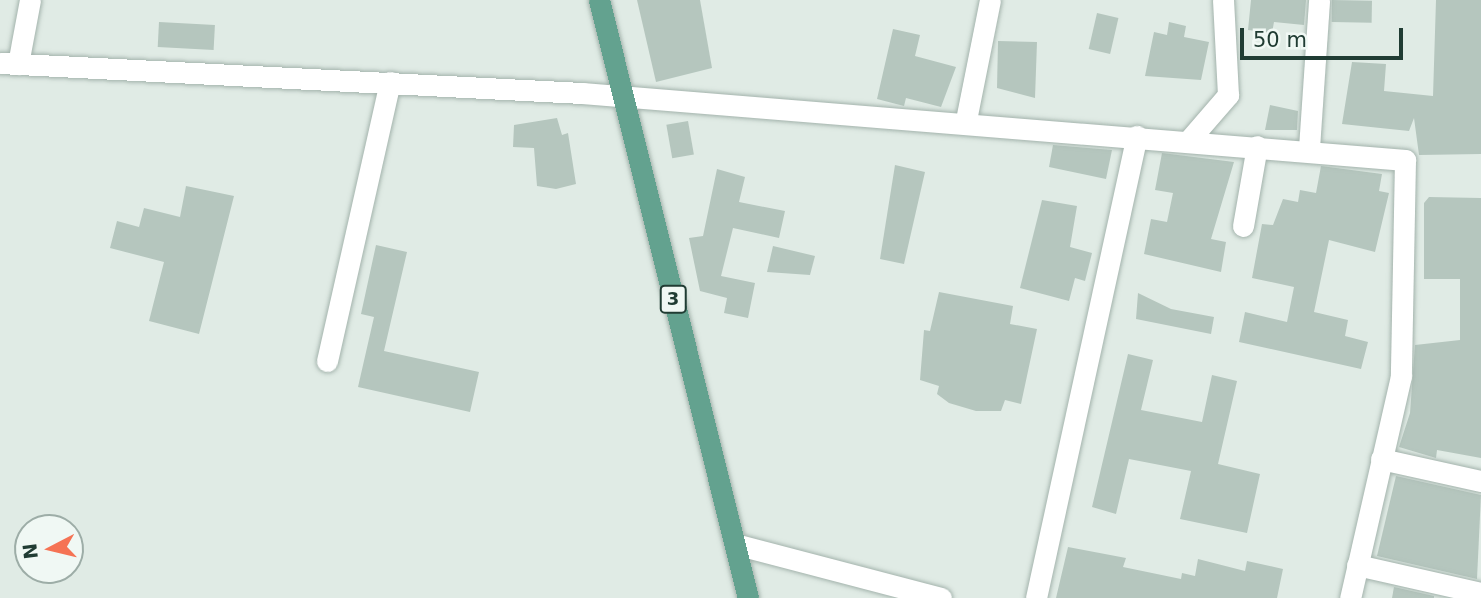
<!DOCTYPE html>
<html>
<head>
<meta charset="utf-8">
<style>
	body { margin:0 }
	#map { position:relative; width:1481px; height:598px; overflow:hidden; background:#e0ebe5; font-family:"DejaVu Sans",sans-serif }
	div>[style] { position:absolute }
	.building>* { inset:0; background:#b5c6be; transform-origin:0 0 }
	.roads { filter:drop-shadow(0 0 2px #a3b3ac) drop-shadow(0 0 2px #a3b3ac) }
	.minor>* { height:21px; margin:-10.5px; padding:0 10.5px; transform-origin:10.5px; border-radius:10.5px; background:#fff }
	.major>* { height:21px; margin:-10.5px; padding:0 10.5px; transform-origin:10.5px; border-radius:10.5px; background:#63a28f }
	span { translate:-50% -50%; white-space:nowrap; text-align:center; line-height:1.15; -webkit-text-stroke:7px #f0f8f4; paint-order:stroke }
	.shield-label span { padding:2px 5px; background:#f0f8f4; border:2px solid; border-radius:5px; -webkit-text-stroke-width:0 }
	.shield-label { font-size:18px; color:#203c33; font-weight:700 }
	.north { position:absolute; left:14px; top:514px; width:70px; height:70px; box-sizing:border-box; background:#f0f8f4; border:2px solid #9dada7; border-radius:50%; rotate:263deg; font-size:19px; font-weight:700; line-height:28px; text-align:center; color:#203c33 }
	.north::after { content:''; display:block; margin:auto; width:24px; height:32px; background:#f57354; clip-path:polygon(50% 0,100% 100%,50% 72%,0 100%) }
	.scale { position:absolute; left:1240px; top:28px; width:163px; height:32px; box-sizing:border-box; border:4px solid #203c33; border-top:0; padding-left:9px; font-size:21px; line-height:24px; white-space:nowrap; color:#203c33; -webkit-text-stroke:5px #f0f8f4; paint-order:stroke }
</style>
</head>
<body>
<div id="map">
	<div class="building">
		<i style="clip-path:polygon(637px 0,700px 0,712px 68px,656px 82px)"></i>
		<i style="clip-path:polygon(1251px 0,1306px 0,1304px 25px,1274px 22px,1272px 33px,1248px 30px)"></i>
		<i style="left:1332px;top:0;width:40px;height:22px;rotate:1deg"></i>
		<i style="clip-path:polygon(1436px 0,1481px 0,1481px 154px,1419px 155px,1414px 118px,1409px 131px,1342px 124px,1352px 62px,1386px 64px,1384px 91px,1433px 96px)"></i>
		<i style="left:1097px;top:13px;width:22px;height:37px;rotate:13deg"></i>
		<i style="left:159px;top:22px;width:56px;height:25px;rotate:3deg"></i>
		<i style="clip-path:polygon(1169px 22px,1186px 26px,1184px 37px,1209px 42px,1201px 80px,1145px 76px,1154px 32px,1167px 35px)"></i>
		<i style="clip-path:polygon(893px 29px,920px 35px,915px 56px,956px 67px,941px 107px,906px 98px,904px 106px,877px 99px)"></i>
		<i style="clip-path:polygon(998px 41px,1037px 42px,1035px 98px,997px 88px)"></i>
		<i style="clip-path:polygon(1270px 105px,1298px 111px,1297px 130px,1265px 130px)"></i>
		<i style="clip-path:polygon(557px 118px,562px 135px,568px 133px,576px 184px,556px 189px,537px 186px,534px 148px,513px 147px,514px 125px)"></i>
		<i style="left:688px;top:121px;width:34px;height:22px;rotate:80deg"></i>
		<i style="clip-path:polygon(1053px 145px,1112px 150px,1106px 179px,1049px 167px)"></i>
		<i style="clip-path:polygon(1162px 153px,1234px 162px,1211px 239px,1226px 242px,1221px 272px,1144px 254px,1151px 219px,1167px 222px,1173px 193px,1155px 190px)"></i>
		<i style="clip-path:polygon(895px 165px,925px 172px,904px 264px,880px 259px)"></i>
		<i style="clip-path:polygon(1321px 166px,1382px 174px,1379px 191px,1389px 193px,1375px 252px,1329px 240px,1314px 312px,1348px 320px,1345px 336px,1368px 342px,1361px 369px,1239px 342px,1245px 312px,1287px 322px,1294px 287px,1252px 278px,1262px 224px,1273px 225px,1283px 199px,1298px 202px,1300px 190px,1316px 193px)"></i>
		<i style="clip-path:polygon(717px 169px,745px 177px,739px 202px,785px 211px,779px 238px,733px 228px,721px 276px,755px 283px,748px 318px,724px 313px,727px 298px,700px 291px,689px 238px,703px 236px)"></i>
		<i style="clip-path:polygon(186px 186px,234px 196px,199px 334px,149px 321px,164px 262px,110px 248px,117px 221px,139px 227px,144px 208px,180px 217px)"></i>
		<i style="clip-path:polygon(1429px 197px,1481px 198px,1481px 458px,1437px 450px,1436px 458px,1399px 447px,1410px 413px,1415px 345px,1460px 340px,1460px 279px,1424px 279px,1424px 203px)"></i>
		<i style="clip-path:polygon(1042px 200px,1077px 206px,1070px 247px,1092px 253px,1085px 281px,1075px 278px,1069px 301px,1020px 288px)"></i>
		<i style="clip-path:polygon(376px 245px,407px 252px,384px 351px,479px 372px,470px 412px,358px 387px,374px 317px,361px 314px)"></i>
		<i style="clip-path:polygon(773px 246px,815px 256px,810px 275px,767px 272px)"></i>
		<i style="clip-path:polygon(939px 292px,1013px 306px,1010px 324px,1037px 329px,1021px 404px,1005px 400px,1001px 411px,976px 411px,949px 403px,937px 394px,939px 386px,920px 380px,924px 330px,930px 331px)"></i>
		<i style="clip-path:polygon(1138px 293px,1171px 309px,1214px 317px,1211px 334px,1136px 319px)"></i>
		<i style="clip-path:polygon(1128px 354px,1153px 360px,1141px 410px,1202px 422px,1212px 375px,1237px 381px,1218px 464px,1260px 474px,1247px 533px,1180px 519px,1191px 471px,1129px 459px,1116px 514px,1092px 507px)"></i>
		<i style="clip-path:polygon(1396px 476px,1481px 495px,1477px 579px,1377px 556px)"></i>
		<i style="clip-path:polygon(1068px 547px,1126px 558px,1123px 567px,1181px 579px,1182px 573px,1195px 576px,1198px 559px,1245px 571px,1247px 561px,1283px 569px,1277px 598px,1056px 598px)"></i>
		<i style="clip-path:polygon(1394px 587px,1434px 596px,1434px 598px,1392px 598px)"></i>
	</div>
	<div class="roads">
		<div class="minor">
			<i style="left:0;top:63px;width:583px;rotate:2.95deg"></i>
			<i style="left:582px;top:93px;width:826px;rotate:4.65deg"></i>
			<i style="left:1405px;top:160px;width:216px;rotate:91.1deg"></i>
			<i style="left:1401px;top:376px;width:228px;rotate:102.9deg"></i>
			<i style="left:18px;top:64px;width:65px;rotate:-79.4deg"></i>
			<i style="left:966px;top:120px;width:122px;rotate:-78.7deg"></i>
			<i style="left:1189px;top:140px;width:60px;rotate:-49.1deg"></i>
			<i style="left:1228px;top:95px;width:95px;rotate:-93deg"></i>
			<i style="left:1309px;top:148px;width:148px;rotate:-86.1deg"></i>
			<i style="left:1243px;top:226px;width:81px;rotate:-80.1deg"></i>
			<i style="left:327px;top:361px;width:286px;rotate:-77.3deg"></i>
			<i style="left:1381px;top:459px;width:102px;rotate:12.4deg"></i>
			<i style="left:735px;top:544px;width:213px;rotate:14.7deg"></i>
			<i style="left:1357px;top:565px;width:127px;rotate:12.7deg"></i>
			<i style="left:1036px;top:598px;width:473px;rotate:-77.7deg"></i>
		</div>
		<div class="major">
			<i style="left:599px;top:0;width:616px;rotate:76.01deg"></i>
		</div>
	</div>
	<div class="shield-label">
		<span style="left:673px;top:299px">3</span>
	</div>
	<div class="north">N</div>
	<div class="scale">50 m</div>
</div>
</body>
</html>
